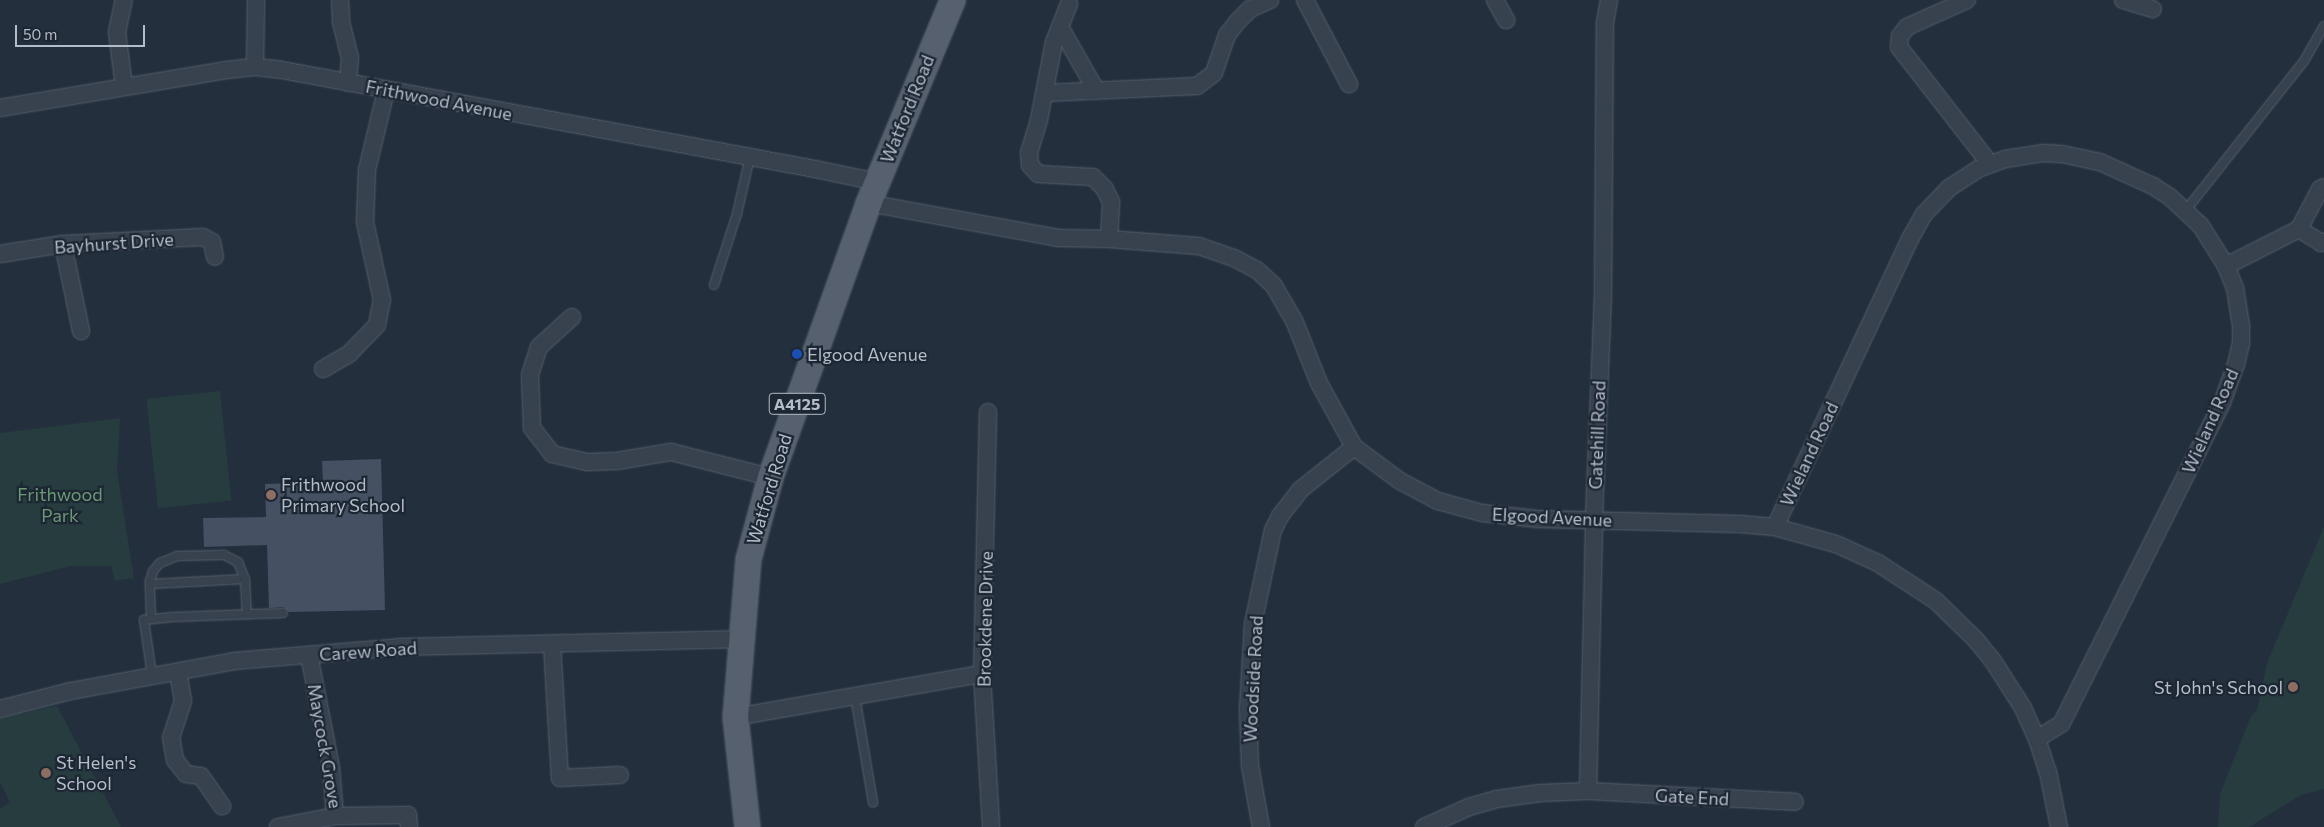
<!DOCTYPE html>
<html>
<head>
<meta charset="utf-8">
<style>
	body { margin:0 }
	#map { position:relative; width:2324px; height:827px; overflow:hidden; background:#242f3e; font-family:Commissioner,sans-serif }
	div>[style] { position:absolute }
	.green>* { inset:0; background:#263c3f; transform-origin:0 0 }
	.building>* { inset:0; background:#455162 }
	.roads { filter:drop-shadow(0 0 1px #565f6c) drop-shadow(0 0 1px #565f6c) }
	.lane>* { height:8px; margin:-4px; padding:0 4px; transform-origin:4px; border-radius:4px; background:#38414e }
	.street>* { height:16px; margin:-8px; padding:0 8px; transform-origin:8px; border-radius:8px; background:#38414e }
	.primary>* { height:25px; margin:-12.5px; padding:0 12.5px; transform-origin:12.5px; border-radius:12.5px; background:#56606e }
	.dots>* { width:14px; height:14px; translate:-50% -50%; box-sizing:border-box; border:2px solid #1d2633; border-radius:50% }
	span { translate:-50% -50%; white-space:nowrap; text-align:center; line-height:1.15; -webkit-text-stroke:4.5px #1d2633; paint-order:stroke }
	.shield-label span { padding:1px 4px; background:#1d2633; border:1px solid; border-radius:4px; -webkit-text-stroke-width:0 }
	.shield-label { font-size:16px; color:#b4bcc9; font-weight:700 }
	.street-label { font-size:18px; color:#b4bcc9 }
	.poi-label { font-size:18px; color:#b4bcc9 }
	.left { translate:0 -50%; text-align:left }
	.right { translate:-100% -50%; text-align:right }
	.park-label { font-size:18px; color:#6b9a76 }
	.scale { position:absolute; left:15px; top:25px; width:130px; height:22px; box-sizing:border-box; border:2px solid #b4bcc9; border-top:0; padding-left:6px; font-size:15px; line-height:18px; white-space:nowrap; color:#b4bcc9; -webkit-text-stroke:4px #1d2633; paint-order:stroke }
</style>
</head>
<body>
<div id="map">
	<div class="green">
		<i style="left:220px;top:391px;width:110px;height:74px;rotate:84deg"></i>
		<i style="clip-path:polygon(120px 418px,117px 471px,134px 578px,115px 581px,111px 566px,71px 566px,0 584px,0 433px)"></i>
		<i style="clip-path:polygon(2324px 527px,2324px 789px,2301px 795px,2249px 827px,2218px 827px,2220px 794px,2251px 716px,2257px 710px,2267px 663px)"></i>
		<i style="clip-path:polygon(57px 706px,121px 827px,0 827px,0 809px,10px 802px,0 782px,0 718px)"></i>
	</div>
	<div class="building">
		<i style="clip-path:polygon(381px 459px,385px 610px,289px 612px,283px 607px,269px 608px,267px 545px,204px 547px,203px 518px,266px 517px,265px 484px,323px 482px,322px 461px)"></i>
	</div>
	<div class="roads">
		<div class="lane">
			<i style="left:2186px;top:210px;width:190px;rotate:-51.6deg"></i>
			<i style="left:2304px;top:61px;width:40px;rotate:-60.3deg"></i>
			<i style="left:714px;top:285px;width:75px;rotate:-72.1deg"></i>
			<i style="left:737px;top:214px;width:58px;rotate:-77.2deg"></i>
			<i style="left:150px;top:584px;width:95px;rotate:-3deg"></i>
			<i style="left:151px;top:618px;width:37px;rotate:-92deg"></i>
			<i style="left:150px;top:581px;width:10px;rotate:-73deg"></i>
			<i style="left:153px;top:571px;width:11px;rotate:-49deg"></i>
			<i style="left:160px;top:563px;width:18px;rotate:-22deg"></i>
			<i style="left:177px;top:556px;width:47px;rotate:-1.2deg"></i>
			<i style="left:224px;top:555px;width:16px;rotate:27deg"></i>
			<i style="left:238px;top:562px;width:18px;rotate:68deg"></i>
			<i style="left:245px;top:579px;width:35px;rotate:87deg"></i>
			<i style="left:152px;top:675px;width:56px;rotate:-98.3deg"></i>
			<i style="left:144px;top:620px;width:29px;rotate:-6deg"></i>
			<i style="left:173px;top:617px;width:110px;rotate:-2.1deg"></i>
			<i style="left:855px;top:696px;width:108px;rotate:80.4deg"></i>
		</div>
		<div class="street">
			<i style="left:340px;top:0;width:22px;rotate:87deg"></i>
			<i style="left:341px;top:22px;width:37px;rotate:76deg"></i>
			<i style="left:350px;top:58px;width:25px;rotate:95deg"></i>
			<i style="left:1305px;top:0;width:95px;rotate:62.4deg"></i>
			<i style="left:1495px;top:0;width:23px;rotate:61deg"></i>
			<i style="left:1967px;top:0;width:66px;rotate:155.8deg"></i>
			<i style="left:1907px;top:27px;width:11px;rotate:128deg"></i>
			<i style="left:1900px;top:36px;width:11px;rotate:95deg"></i>
			<i style="left:1899px;top:47px;width:148px;rotate:52.1deg"></i>
			<i style="left:2123px;top:0;width:31px;rotate:17deg"></i>
			<i style="left:1069px;top:4px;width:41px;rotate:111.5deg"></i>
			<i style="left:1054px;top:42px;width:79px;rotate:100.9deg"></i>
			<i style="left:1039px;top:120px;width:34px;rotate:107deg"></i>
			<i style="left:1029px;top:152px;width:13px;rotate:86deg"></i>
			<i style="left:1030px;top:165px;width:12px;rotate:48deg"></i>
			<i style="left:1038px;top:174px;width:55px;rotate:3.1deg"></i>
			<i style="left:1093px;top:177px;width:16px;rotate:45deg"></i>
			<i style="left:1104px;top:188px;width:16px;rotate:63deg"></i>
			<i style="left:1111px;top:202px;width:37px;rotate:93deg"></i>
			<i style="left:1060px;top:27px;width:73px;rotate:60.3deg"></i>
			<i style="left:255px;top:67px;width:67px;rotate:-89.1deg"></i>
			<i style="left:124px;top:86px;width:54px;rotate:-97.4deg"></i>
			<i style="left:117px;top:32px;width:33px;rotate:-78deg"></i>
			<i style="left:1045px;top:93px;width:152px;rotate:-2.6deg"></i>
			<i style="left:1197px;top:86px;width:21px;rotate:-37deg"></i>
			<i style="left:1214px;top:73px;width:40px;rotate:-71.1deg"></i>
			<i style="left:1227px;top:35px;width:18px;rotate:-52deg"></i>
			<i style="left:1238px;top:21px;width:17px;rotate:-45deg"></i>
			<i style="left:1250px;top:9px;width:22px;rotate:-24deg"></i>
			<i style="left:0;top:108px;width:229px;rotate:-9.5deg"></i>
			<i style="left:226px;top:70px;width:29px;rotate:-6deg"></i>
			<i style="left:255px;top:67px;width:27px;rotate:6deg"></i>
			<i style="left:282px;top:70px;width:542px;rotate:10.52deg"></i>
			<i style="left:815px;top:169px;width:63px;rotate:11.8deg"></i>
			<i style="left:868px;top:203px;width:193px;rotate:10.4deg"></i>
			<i style="left:1058px;top:238px;width:51px;rotate:1.1deg"></i>
			<i style="left:1109px;top:239px;width:90px;rotate:4.4deg"></i>
			<i style="left:1199px;top:246px;width:39px;rotate:19deg"></i>
			<i style="left:1236px;top:259px;width:24px;rotate:28deg"></i>
			<i style="left:1257px;top:270px;width:23px;rotate:43deg"></i>
			<i style="left:1274px;top:286px;width:39px;rotate:60deg"></i>
			<i style="left:1294px;top:320px;width:68px;rotate:68.4deg"></i>
			<i style="left:1319px;top:383px;width:73px;rotate:61.3deg"></i>
			<i style="left:1354px;top:447px;width:57px;rotate:36.5deg"></i>
			<i style="left:1400px;top:481px;width:43px;rotate:27.8deg"></i>
			<i style="left:1438px;top:501px;width:46px;rotate:15.3deg"></i>
			<i style="left:1482px;top:513px;width:56px;rotate:6.1deg"></i>
			<i style="left:1538px;top:519px;width:202px;rotate:1.4deg"></i>
			<i style="left:1740px;top:524px;width:35px;rotate:5deg"></i>
			<i style="left:1775px;top:527px;width:63px;rotate:15.6deg"></i>
			<i style="left:1836px;top:544px;width:46px;rotate:24.3deg"></i>
			<i style="left:1878px;top:563px;width:69px;rotate:33.2deg"></i>
			<i style="left:1936px;top:601px;width:56px;rotate:44.3deg"></i>
			<i style="left:1976px;top:640px;width:27px;rotate:51deg"></i>
			<i style="left:1993px;top:661px;width:56px;rotate:57.4deg"></i>
			<i style="left:2023px;top:708px;width:34px;rotate:66deg"></i>
			<i style="left:2037px;top:739px;width:35px;rotate:72deg"></i>
			<i style="left:2048px;top:772px;width:56px;rotate:78.7deg"></i>
			<i style="left:2299px;top:229px;width:26px;rotate:32deg"></i>
			<i style="left:2321px;top:243px;width:3px;rotate:-18deg"></i>
			<i style="left:63px;top:244px;width:89px;rotate:78.3deg"></i>
			<i style="left:0;top:254px;width:64px;rotate:-9deg"></i>
			<i style="left:63px;top:244px;width:140px;rotate:-2.9deg"></i>
			<i style="left:203px;top:237px;width:10px;rotate:29deg"></i>
			<i style="left:212px;top:242px;width:15px;rotate:79deg"></i>
			<i style="left:2226px;top:266px;width:82px;rotate:-26.9deg"></i>
			<i style="left:2299px;top:229px;width:45px;rotate:-62.3deg"></i>
			<i style="left:2320px;top:189px;width:4px;rotate:-27deg"></i>
			<i style="left:572px;top:317px;width:45px;rotate:137.7deg"></i>
			<i style="left:539px;top:347px;width:29px;rotate:108deg"></i>
			<i style="left:530px;top:375px;width:53px;rotate:87.8deg"></i>
			<i style="left:532px;top:428px;width:33px;rotate:52deg"></i>
			<i style="left:552px;top:454px;width:37px;rotate:13deg"></i>
			<i style="left:588px;top:462px;width:29px;rotate:-2deg"></i>
			<i style="left:617px;top:461px;width:55px;rotate:-9.5deg"></i>
			<i style="left:671px;top:452px;width:102px;rotate:14.2deg"></i>
			<i style="left:323px;top:369px;width:30px;rotate:-30deg"></i>
			<i style="left:349px;top:354px;width:40px;rotate:-46deg"></i>
			<i style="left:377px;top:325px;width:25px;rotate:-79deg"></i>
			<i style="left:382px;top:300px;width:80px;rotate:-102.3deg"></i>
			<i style="left:365px;top:222px;width:52px;rotate:-87.8deg"></i>
			<i style="left:367px;top:170px;width:81px;rotate:-76.5deg"></i>
			<i style="left:988px;top:412px;width:262px;rotate:91.3deg"></i>
			<i style="left:982px;top:674px;width:153px;rotate:86.6deg"></i>
			<i style="left:1775px;top:527px;width:318px;rotate:-64.9deg"></i>
			<i style="left:1910px;top:239px;width:29px;rotate:-61deg"></i>
			<i style="left:1924px;top:214px;width:36px;rotate:-46deg"></i>
			<i style="left:1949px;top:188px;width:35px;rotate:-33deg"></i>
			<i style="left:1978px;top:169px;width:29px;rotate:-20deg"></i>
			<i style="left:2005px;top:159px;width:38px;rotate:-9deg"></i>
			<i style="left:2043px;top:153px;width:19px;rotate:3deg"></i>
			<i style="left:2062px;top:154px;width:39px;rotate:12deg"></i>
			<i style="left:2100px;top:162px;width:58px;rotate:24.4deg"></i>
			<i style="left:2153px;top:186px;width:20px;rotate:33deg"></i>
			<i style="left:2170px;top:197px;width:42px;rotate:43.1deg"></i>
			<i style="left:2201px;top:226px;width:47px;rotate:58deg"></i>
			<i style="left:2226px;top:266px;width:24px;rotate:68deg"></i>
			<i style="left:2235px;top:288px;width:37px;rotate:81deg"></i>
			<i style="left:2241px;top:325px;width:18px;rotate:90deg"></i>
			<i style="left:2241px;top:343px;width:22px;rotate:103deg"></i>
			<i style="left:2236px;top:364px;width:41px;rotate:109.7deg"></i>
			<i style="left:2222px;top:403px;width:359px;rotate:116.6deg"></i>
			<i style="left:2061px;top:724px;width:28px;rotate:148deg"></i>
			<i style="left:552px;top:644px;width:134px;rotate:86.6deg"></i>
			<i style="left:560px;top:778px;width:60px;rotate:-2.9deg"></i>
			<i style="left:309px;top:655px;width:114px;rotate:78.9deg"></i>
			<i style="left:331px;top:767px;width:49px;rotate:85.3deg"></i>
			<i style="left:335px;top:816px;width:73px;rotate:-0.8deg"></i>
			<i style="left:408px;top:815px;width:12px;rotate:85deg"></i>
			<i style="left:178px;top:672px;width:29px;rotate:80deg"></i>
			<i style="left:183px;top:701px;width:38px;rotate:108deg"></i>
			<i style="left:171px;top:737px;width:23px;rotate:80deg"></i>
			<i style="left:175px;top:760px;width:18px;rotate:52deg"></i>
			<i style="left:186px;top:774px;width:15px;rotate:8deg"></i>
			<i style="left:201px;top:776px;width:37px;rotate:55deg"></i>
			<i style="left:0;top:709px;width:73px;rotate:-14.2deg"></i>
			<i style="left:71px;top:691px;width:166px;rotate:-10.4deg"></i>
			<i style="left:234px;top:661px;width:166px;rotate:-4.8deg"></i>
			<i style="left:399px;top:647px;width:341px;rotate:-1.3deg"></i>
			<i style="left:735px;top:717px;width:251px;rotate:-9.9deg"></i>
			<i style="left:1588px;top:791px;width:272px;rotate:-88.7deg"></i>
			<i style="left:1594px;top:519px;width:224px;rotate:-87.7deg"></i>
			<i style="left:1603px;top:295px;width:272px;rotate:-89.6deg"></i>
			<i style="left:1605px;top:23px;width:23px;rotate:-80deg"></i>
			<i style="left:278px;top:827px;width:58px;rotate:-10.9deg"></i>
			<i style="left:1261px;top:827px;width:62px;rotate:-100.2deg"></i>
			<i style="left:1250px;top:766px;width:58px;rotate:-92deg"></i>
			<i style="left:1248px;top:708px;width:84px;rotate:-86.6deg"></i>
			<i style="left:1253px;top:624px;width:96px;rotate:-78deg"></i>
			<i style="left:1273px;top:530px;width:16px;rotate:-63deg"></i>
			<i style="left:1280px;top:516px;width:33px;rotate:-52deg"></i>
			<i style="left:1300px;top:490px;width:69px;rotate:-38.5deg"></i>
			<i style="left:1424px;top:827px;width:49px;rotate:-24deg"></i>
			<i style="left:1469px;top:807px;width:29px;rotate:-16deg"></i>
			<i style="left:1497px;top:799px;width:44px;rotate:-7.8deg"></i>
			<i style="left:1541px;top:793px;width:47px;rotate:-2.4deg"></i>
			<i style="left:1588px;top:791px;width:207px;rotate:3deg"></i>
		</div>
		<div class="primary">
			<i style="left:747px;top:827px;width:111px;rotate:-96.2deg"></i>
			<i style="left:735px;top:717px;width:159px;rotate:-85.3deg"></i>
			<i style="left:748px;top:559px;width:85px;rotate:-75deg"></i>
			<i style="left:770px;top:477px;width:291px;rotate:-70.3deg"></i>
			<i style="left:868px;top:203px;width:220px;rotate:-67.5deg"></i>
		</div>
	</div>
	<div class="dots">
		<i style="left:797px;top:354px;background:#1a4fb4"></i>
		<i style="left:271px;top:495px;background:#8d6e63"></i>
		<i style="left:2293px;top:687px;background:#8d6e63"></i>
		<i style="left:46px;top:773px;background:#8d6e63"></i>
	</div>
	<div class="shield-label">
		<span style="left:797px;top:404px">A4125</span>
	</div>
	<div class="street-label">
		<span style="left:439px;top:100px;rotate:11deg">Frithwood Avenue</span>
		<span style="left:907px;top:109px;rotate:-68deg">Watford Road</span>
		<span style="left:114px;top:243px;rotate:-4deg">Bayhurst Drive</span>
		<span style="left:2210px;top:421px;rotate:-66deg">Wieland Road</span>
		<span style="left:1597px;top:435px;rotate:-88deg">Gatehill Road</span>
		<span style="left:1809px;top:454px;rotate:-65deg">Wieland Road</span>
		<span style="left:769px;top:489px;rotate:-73deg">Watford Road</span>
		<span style="left:1552px;top:517px;rotate:3deg">Elgood Avenue</span>
		<span style="left:985px;top:619px;rotate:-89deg">Brookdene Drive</span>
		<span style="left:368px;top:651px;rotate:-4deg">Carew Road</span>
		<span style="left:1253px;top:679px;rotate:-87deg">Woodside Road</span>
		<span style="left:325px;top:746px;rotate:80deg">Maycock Grove</span>
		<span style="left:1692px;top:797px;rotate:3deg">Gate End</span>
	</div>
	<div class="poi-label">
		<span class="left" style="left:807px;top:354px">Elgood Avenue</span>
		<span class="left" style="left:281px;top:495px">Frithwood<br>Primary School</span>
		<span class="right" style="left:2283px;top:687px">St John's School</span>
		<span class="left" style="left:56px;top:773px">St Helen's<br>School</span>
	</div>
	<div class="park-label">
		<span style="left:60px;top:505px">Frithwood<br>Park</span>
	</div>
	<div class="scale">50 m</div>
</div>
</body>
</html>
